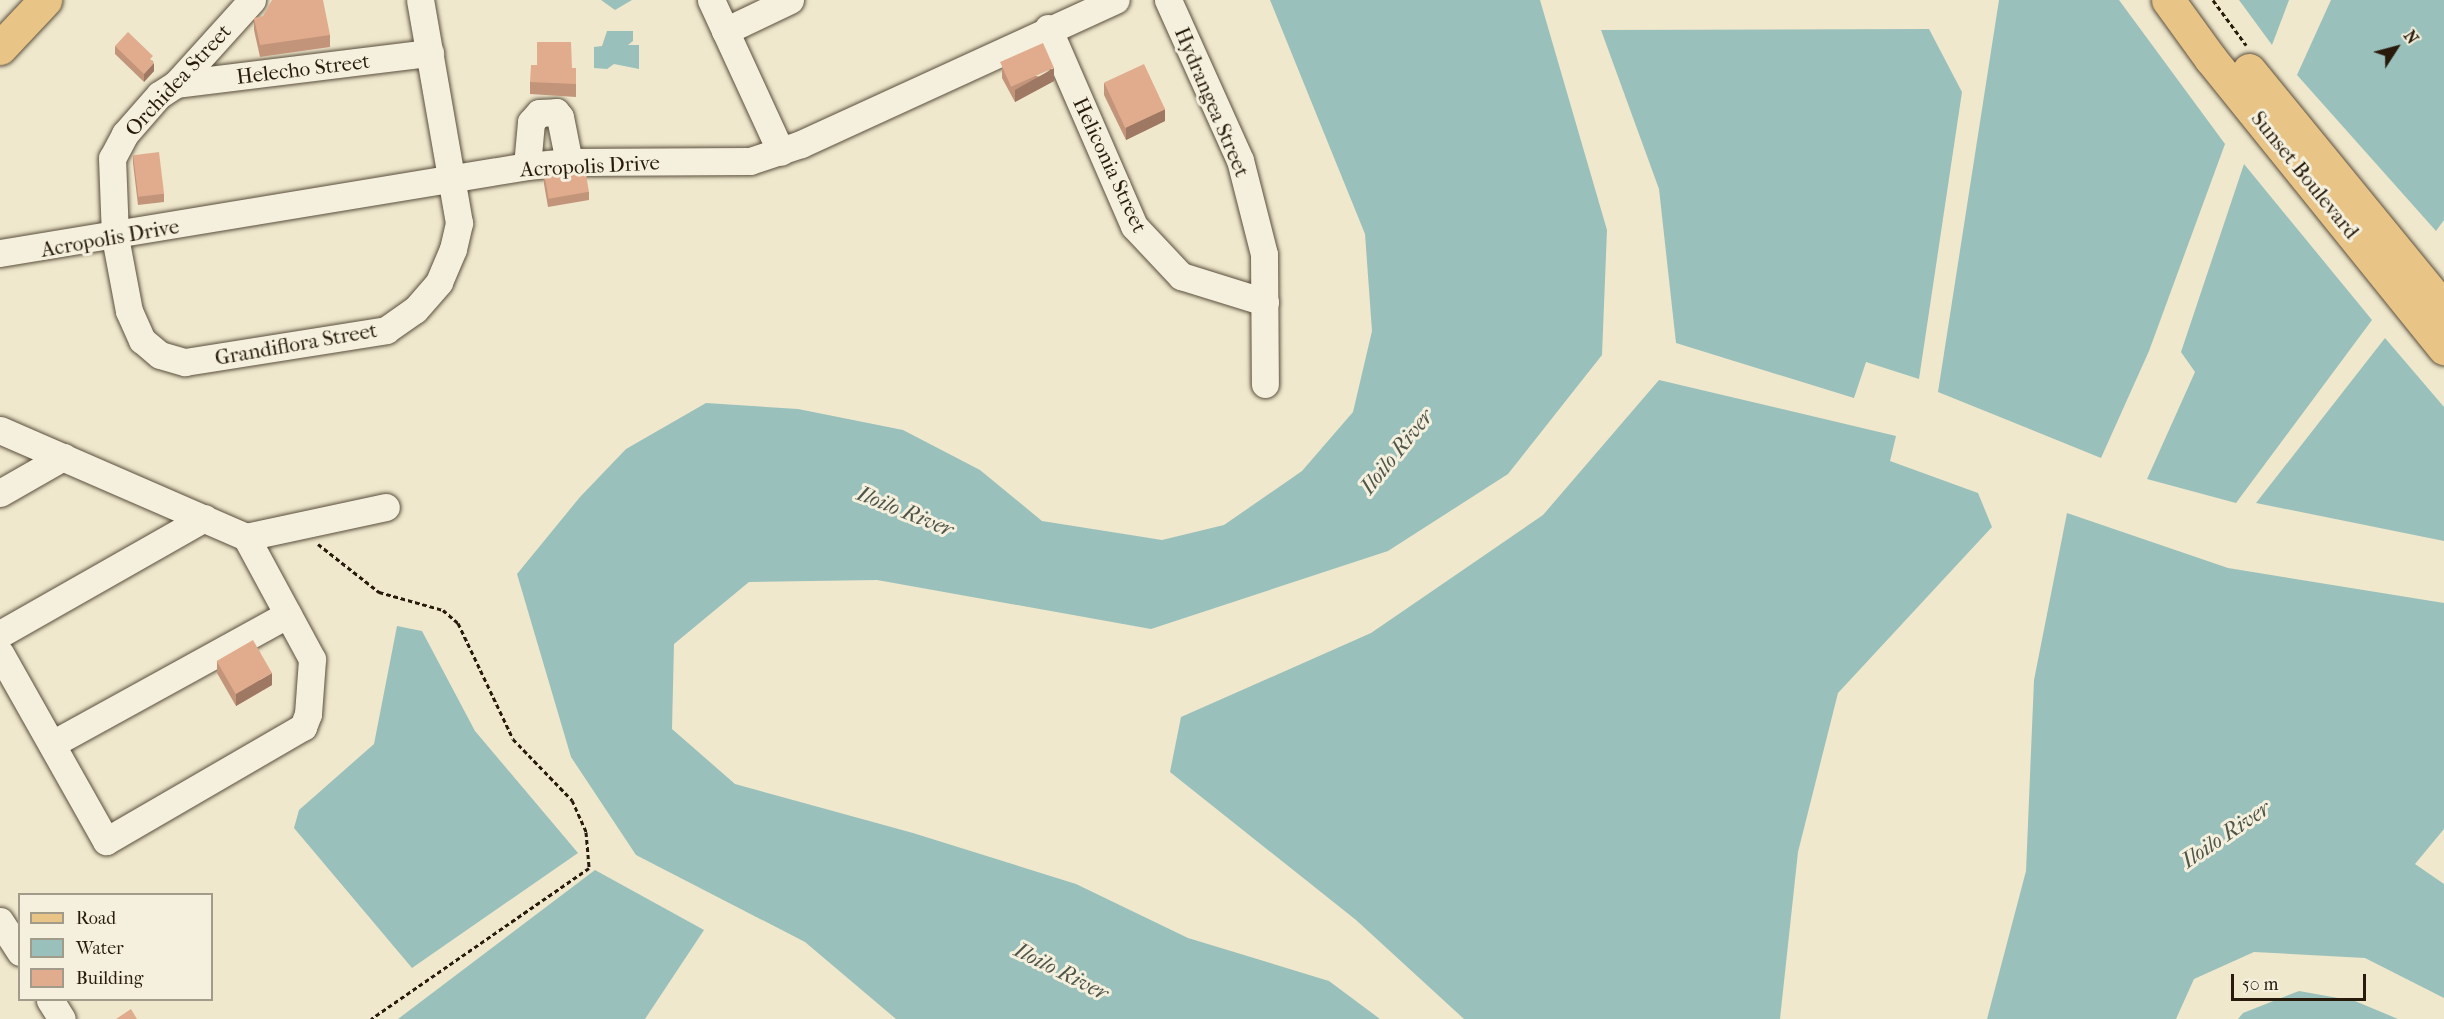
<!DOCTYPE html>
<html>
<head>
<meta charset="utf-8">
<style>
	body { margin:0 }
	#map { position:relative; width:2444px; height:1019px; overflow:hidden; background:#efe8cd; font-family:"IM FELL French Canon",serif }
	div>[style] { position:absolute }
	.water>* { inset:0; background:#9ac0bb }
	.path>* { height:3px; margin-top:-1.5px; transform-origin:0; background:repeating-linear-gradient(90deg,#281b0c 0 4.5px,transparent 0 7.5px) }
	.roads { filter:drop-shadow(0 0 2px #5a4e3c) drop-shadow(0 0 2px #5a4e3c) }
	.minor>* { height:27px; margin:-13.5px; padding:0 13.5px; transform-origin:13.5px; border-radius:13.5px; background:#f5f0de }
	.major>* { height:33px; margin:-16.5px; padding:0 16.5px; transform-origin:16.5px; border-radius:16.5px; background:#e8c486 }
	.wall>* { inset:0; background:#c2947a }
	.shaded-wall>* { inset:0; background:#9e7863 }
	.building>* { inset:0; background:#e1ac8e; transform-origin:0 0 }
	span { translate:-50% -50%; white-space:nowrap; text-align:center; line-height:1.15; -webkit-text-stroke:6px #f5f0de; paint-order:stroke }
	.street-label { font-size:21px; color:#281b0c }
	.water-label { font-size:22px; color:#505549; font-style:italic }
	.legend { position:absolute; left:18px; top:893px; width:195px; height:108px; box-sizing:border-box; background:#f5f0de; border:2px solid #a39b8a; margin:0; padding:8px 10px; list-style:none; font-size:18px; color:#281b0c }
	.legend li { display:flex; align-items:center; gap:12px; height:30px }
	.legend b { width:30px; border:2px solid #a39b8a }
	.north { position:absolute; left:2366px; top:18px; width:60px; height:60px; -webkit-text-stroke:4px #f5f0de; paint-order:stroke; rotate:54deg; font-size:16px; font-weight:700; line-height:24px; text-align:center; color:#281b0c }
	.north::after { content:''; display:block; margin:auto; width:21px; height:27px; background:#281b0c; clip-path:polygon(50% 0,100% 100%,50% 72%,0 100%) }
	.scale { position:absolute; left:2231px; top:974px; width:135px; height:27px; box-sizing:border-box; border:3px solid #281b0c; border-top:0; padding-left:8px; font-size:18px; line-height:21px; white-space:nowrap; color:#281b0c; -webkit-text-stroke:4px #f5f0de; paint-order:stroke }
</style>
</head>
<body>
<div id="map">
	<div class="water">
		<i style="clip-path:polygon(601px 0,632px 0,615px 10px)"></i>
		<i style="clip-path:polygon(1270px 0,1540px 0,1607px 230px,1602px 355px,1508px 474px,1388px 551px,1151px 629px,877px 580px,749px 582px,674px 644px,672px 729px,735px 784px,913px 833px,1076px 884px,1188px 938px,1329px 981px,1380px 1019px,896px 1019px,805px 942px,636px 855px,571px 757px,517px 574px,580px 497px,626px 449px,706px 403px,798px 409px,903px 430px,980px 470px,1042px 521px,1162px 540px,1224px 525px,1302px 471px,1353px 412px,1372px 331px,1365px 234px)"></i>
		<i style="clip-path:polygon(1999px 0,2119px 0,2225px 144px,2149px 351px,2101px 458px,1938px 392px)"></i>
		<i style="clip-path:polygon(2239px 0,2289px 0,2272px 45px)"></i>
		<i style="clip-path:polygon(2331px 0,2444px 0,2444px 220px,2436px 231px,2297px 75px)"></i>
		<i style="clip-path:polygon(1929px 29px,1962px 92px,1919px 379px,1866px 362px,1854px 398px,1676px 343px,1659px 189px,1601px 30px)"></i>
		<i style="clip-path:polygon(607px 31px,633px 31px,633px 41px,628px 45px,639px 45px,639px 69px,614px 64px,607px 69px,594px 68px,594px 47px,602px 46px)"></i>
		<i style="clip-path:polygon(2244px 164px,2372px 320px,2236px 503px,2147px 479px,2195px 372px,2181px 352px)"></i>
		<i style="clip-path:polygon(2385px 338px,2444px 407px,2444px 541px,2256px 503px)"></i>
		<i style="clip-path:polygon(1659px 380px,1896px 436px,1890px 461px,1978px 493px,1992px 527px,1838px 693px,1798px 852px,1780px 1019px,1464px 1019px,1356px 920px,1170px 772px,1181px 717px,1371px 633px,1543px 515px)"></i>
		<i style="clip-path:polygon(2067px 513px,2228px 568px,2444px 603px,2444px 829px,2415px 864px,2444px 884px,2444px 998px,2365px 958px,2254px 952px,2194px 979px,2176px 1019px,1987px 1019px,2026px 871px,2034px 680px)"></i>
		<i style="clip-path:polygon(397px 626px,422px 631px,475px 731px,578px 853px,412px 968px,294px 828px,299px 810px,374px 744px)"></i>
		<i style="clip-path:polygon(595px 870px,704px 930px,645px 1019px,398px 1019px)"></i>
		<i style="clip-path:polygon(2299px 991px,2355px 1001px,2398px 1019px,2238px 1019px,2243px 1013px)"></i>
	</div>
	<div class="path">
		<i style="left:2213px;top:0;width:56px;rotate:53.7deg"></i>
		<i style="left:318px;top:544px;width:78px;rotate:38.2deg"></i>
		<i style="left:379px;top:592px;width:66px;rotate:15.7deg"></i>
		<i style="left:443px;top:610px;width:20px;rotate:41deg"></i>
		<i style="left:458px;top:623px;width:128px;rotate:64.6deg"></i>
		<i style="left:513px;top:739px;width:85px;rotate:46deg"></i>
		<i style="left:572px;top:800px;width:35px;rotate:66deg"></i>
		<i style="left:586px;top:832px;width:36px;rotate:85deg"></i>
		<i style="left:589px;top:868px;width:265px;rotate:145.3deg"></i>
	</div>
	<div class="roads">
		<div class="minor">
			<i style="left:252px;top:0;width:113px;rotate:132.1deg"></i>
			<i style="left:176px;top:84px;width:20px;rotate:147deg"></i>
			<i style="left:159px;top:95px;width:52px;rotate:131.1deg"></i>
			<i style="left:125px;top:134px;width:27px;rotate:118deg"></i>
			<i style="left:112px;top:158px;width:79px;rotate:87.8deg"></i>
			<i style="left:115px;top:237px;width:75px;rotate:79.3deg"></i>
			<i style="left:129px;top:311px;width:32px;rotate:66deg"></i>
			<i style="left:142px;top:340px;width:23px;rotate:40deg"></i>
			<i style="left:160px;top:355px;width:26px;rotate:16deg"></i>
			<i style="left:185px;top:362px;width:204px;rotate:-9deg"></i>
			<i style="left:386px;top:330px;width:35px;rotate:-35deg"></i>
			<i style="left:415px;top:310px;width:37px;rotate:-49deg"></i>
			<i style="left:439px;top:282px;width:36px;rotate:-67deg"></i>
			<i style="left:453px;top:249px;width:27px;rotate:-77deg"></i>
			<i style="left:459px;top:223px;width:226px;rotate:-99.9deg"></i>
			<i style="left:711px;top:0;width:167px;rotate:65.3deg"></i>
			<i style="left:1168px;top:0;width:175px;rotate:65.8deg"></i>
			<i style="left:1240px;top:160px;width:97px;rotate:75.7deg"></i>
			<i style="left:1264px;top:254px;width:130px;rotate:89.6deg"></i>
			<i style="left:1048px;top:28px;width:216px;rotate:66.5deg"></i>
			<i style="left:1134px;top:226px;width:69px;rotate:46.8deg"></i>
			<i style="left:1181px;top:276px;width:88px;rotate:17.2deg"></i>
			<i style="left:725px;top:31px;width:72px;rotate:-25.5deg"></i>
			<i style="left:176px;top:84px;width:256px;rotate:-7deg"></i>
			<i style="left:527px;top:166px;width:44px;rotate:-84.8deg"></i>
			<i style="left:531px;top:122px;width:12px;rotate:-48deg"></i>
			<i style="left:539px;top:113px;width:17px;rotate:-3deg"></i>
			<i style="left:556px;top:112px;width:6px;rotate:51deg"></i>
			<i style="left:560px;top:117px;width:46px;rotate:78.7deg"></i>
			<i style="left:0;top:253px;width:534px;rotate:-9.37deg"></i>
			<i style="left:527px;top:166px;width:42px;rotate:-5.4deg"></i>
			<i style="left:569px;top:162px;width:181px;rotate:-0.3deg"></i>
			<i style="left:750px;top:161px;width:54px;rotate:-18.4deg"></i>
			<i style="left:801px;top:144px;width:346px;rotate:-24.6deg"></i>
			<i style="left:0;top:430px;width:268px;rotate:23.5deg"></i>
			<i style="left:246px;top:537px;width:143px;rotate:-12.1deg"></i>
			<i style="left:0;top:493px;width:73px;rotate:-29.7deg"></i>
			<i style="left:0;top:634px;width:235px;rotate:-29.6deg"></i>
			<i style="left:0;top:653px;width:216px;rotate:60.6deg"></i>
			<i style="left:106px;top:841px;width:228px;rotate:-30.1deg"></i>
			<i style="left:303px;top:727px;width:14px;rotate:-69deg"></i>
			<i style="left:308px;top:714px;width:55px;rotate:-85.8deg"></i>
			<i style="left:312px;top:659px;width:139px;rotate:-118.4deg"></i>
			<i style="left:52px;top:744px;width:269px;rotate:-28.8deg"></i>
			<i style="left:0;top:921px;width:37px;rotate:57deg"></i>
			<i style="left:50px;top:1000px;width:22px;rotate:58deg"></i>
		</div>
		<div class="major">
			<i style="left:2168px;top:0;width:72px;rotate:54.1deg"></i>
			<i style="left:2210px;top:58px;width:373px;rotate:51.1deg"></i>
			<i style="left:0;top:48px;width:66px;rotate:-46.8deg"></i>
			<i style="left:2249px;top:70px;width:308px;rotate:50.7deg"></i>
		</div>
	</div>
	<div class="wall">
		<i style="clip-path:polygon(254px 18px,330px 35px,330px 47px,260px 57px,254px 30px)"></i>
		<i style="clip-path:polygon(115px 46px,153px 61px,154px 71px,144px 82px,115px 54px)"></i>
		<i style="clip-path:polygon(1002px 66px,1054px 81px,1015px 102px,1002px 78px)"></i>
		<i style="clip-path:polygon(572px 68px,576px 80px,576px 97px,530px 94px,530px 82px)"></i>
		<i style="clip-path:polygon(1104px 83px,1165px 121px,1126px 140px,1104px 95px)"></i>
		<i style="clip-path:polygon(133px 155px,164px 194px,164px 202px,138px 205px,133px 163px)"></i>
		<i style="clip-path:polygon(544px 175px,589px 192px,589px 200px,548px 207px,544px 184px)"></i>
		<i style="clip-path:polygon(217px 661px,272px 685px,236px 706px,217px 673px)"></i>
	</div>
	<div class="shaded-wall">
		<i style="clip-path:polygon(154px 63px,154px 71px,144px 82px,144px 74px)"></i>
		<i style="clip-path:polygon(1054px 68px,1054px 81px,1015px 102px,1015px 90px)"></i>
		<i style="clip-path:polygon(1165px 109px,1165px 121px,1126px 140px,1126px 127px)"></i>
		<i style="clip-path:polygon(272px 673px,272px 685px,236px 706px,236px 694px)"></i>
	</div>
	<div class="building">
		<i style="clip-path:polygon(272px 0,323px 0,330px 35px,260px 45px,254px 18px,263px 16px)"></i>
		<i style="clip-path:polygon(128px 32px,153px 56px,150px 59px,154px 63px,144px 74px,115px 46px)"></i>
		<i style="clip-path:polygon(537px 42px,571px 42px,572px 68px,576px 68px,576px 84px,530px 82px,531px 65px,537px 65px)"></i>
		<i style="left:1043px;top:43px;width:27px;height:47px;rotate:66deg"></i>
		<i style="left:1144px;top:64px;width:50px;height:44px;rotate:65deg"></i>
		<i style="left:159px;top:152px;width:42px;height:26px;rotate:83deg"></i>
		<i style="left:585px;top:169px;width:23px;height:41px;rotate:80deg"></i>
		<i style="left:253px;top:640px;width:38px;height:42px;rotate:60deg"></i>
		<i style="clip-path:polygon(131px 1009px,137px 1019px,116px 1019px)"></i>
	</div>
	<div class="street-label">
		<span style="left:303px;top:69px;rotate:-7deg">Helecho Street</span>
		<span style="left:178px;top:80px;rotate:-47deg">Orchidea Street</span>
		<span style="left:1212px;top:102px;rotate:67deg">Hydrangea Street</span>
		<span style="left:1110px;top:165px;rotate:65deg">Heliconia Street</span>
		<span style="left:590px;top:166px;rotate:-3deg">Acropolis Drive</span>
		<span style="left:2305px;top:175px;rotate:51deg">Sunset Boulevard</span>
		<span style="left:110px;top:238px;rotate:-10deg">Acropolis Drive</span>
		<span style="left:296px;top:344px;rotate:-10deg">Grandiflora Street</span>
	</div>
	<div class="water-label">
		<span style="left:1397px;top:452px;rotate:-51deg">Iloilo River</span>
		<span style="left:905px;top:512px;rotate:22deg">Iloilo River</span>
		<span style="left:2226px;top:835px;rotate:-34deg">Iloilo River</span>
		<span style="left:1061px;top:972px;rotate:27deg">Iloilo River</span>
	</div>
	<ul class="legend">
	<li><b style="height:8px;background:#e8c486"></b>Road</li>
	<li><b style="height:16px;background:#9ac0bb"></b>Water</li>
	<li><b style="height:16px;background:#e1ac8e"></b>Building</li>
	</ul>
	<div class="north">N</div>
	<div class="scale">50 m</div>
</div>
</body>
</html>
